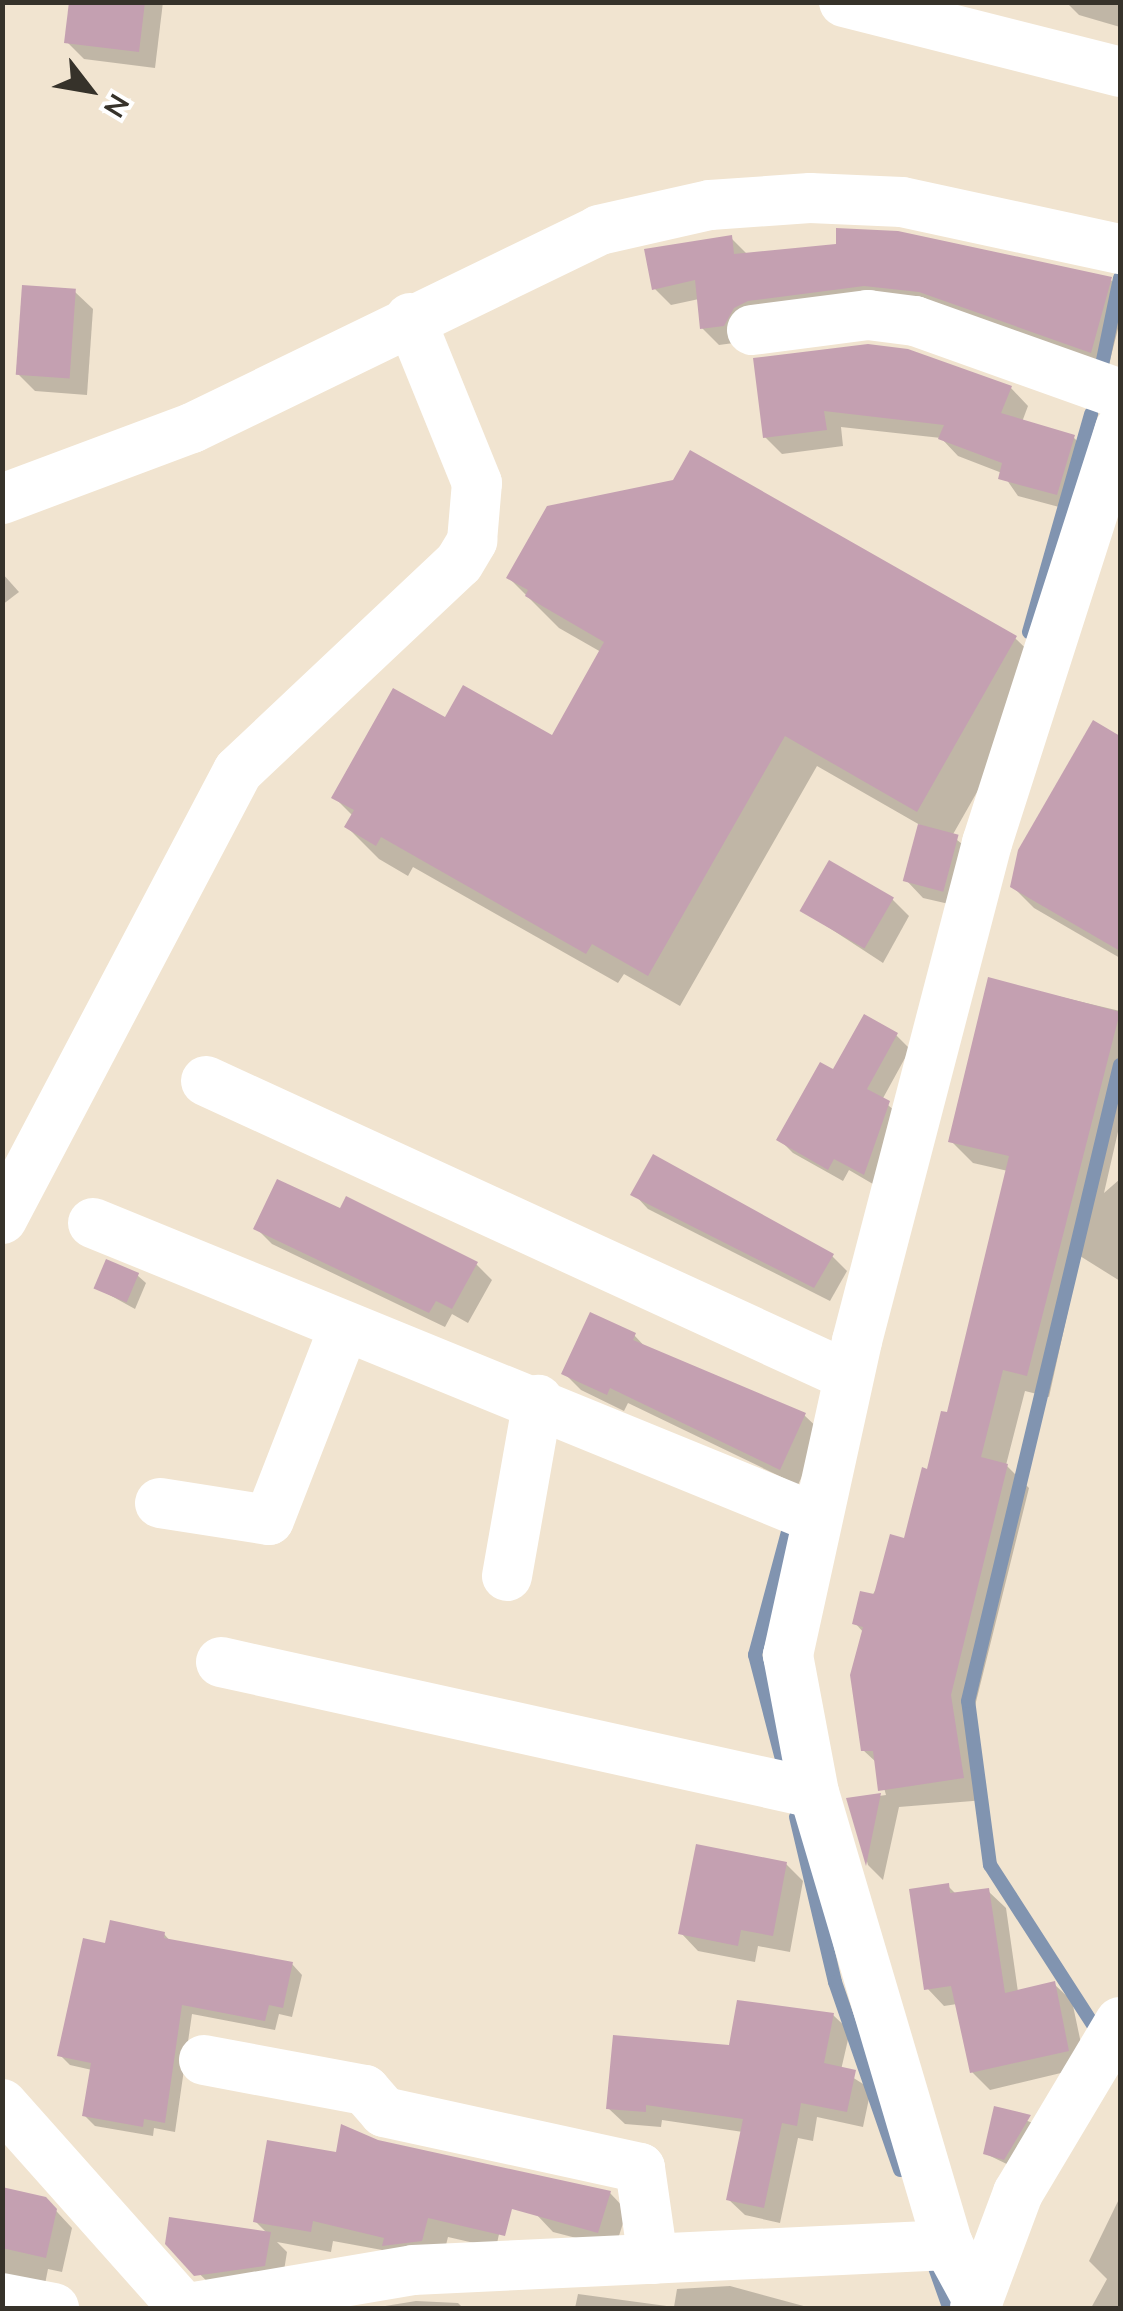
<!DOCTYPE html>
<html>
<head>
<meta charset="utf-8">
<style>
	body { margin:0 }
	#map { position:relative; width:1123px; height:2311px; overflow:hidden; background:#f1e4d0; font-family:"Nunito Sans",sans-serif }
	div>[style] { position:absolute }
	.shadow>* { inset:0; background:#0003 }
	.stream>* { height:14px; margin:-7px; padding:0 7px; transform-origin:7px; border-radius:7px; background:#8194b0 }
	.building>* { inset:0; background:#c4a0b1; transform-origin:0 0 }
	.street>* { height:50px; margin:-25px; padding:0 25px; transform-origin:25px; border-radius:25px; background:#fff }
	span { translate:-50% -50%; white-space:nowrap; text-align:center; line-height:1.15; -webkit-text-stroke:10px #fff; paint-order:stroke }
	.frame { position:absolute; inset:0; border:5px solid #36322a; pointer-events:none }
	.north { position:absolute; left:40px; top:40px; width:100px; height:100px; -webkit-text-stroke:8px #fff; paint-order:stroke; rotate:121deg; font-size:28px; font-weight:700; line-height:40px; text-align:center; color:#36322a }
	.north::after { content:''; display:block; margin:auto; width:35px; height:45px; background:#36322a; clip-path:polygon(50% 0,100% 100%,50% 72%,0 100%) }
</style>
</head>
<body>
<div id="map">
	<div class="shadow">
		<i style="clip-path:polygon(72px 2px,163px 2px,155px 68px,84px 59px,67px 42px)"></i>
		<i style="clip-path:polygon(1066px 2px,1120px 2px,1120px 27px,1079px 15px)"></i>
		<i style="clip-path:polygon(731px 238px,748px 255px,1110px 279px,1120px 289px,1120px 321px,1108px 368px,750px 324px,741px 342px,719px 345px,702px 328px,699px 299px,671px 305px,654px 288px)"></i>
		<i style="clip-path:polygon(75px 292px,93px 309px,87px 395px,35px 391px,18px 374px)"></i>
		<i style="clip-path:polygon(756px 360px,1011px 388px,1028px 406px,1022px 422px,1073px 437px,1091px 454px,1074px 511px,1018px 496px,1002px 473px,958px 456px,941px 438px,841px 427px,843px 446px,782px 454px,765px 437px)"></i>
		<i style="clip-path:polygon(2px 573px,19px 592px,2px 605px)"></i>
		<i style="clip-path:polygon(509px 578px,1015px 638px,1047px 669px,952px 836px,976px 855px,962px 907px,923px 898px,906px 880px,920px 825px,817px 766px,680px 1006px,624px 974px,618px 983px,413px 867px,408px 876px,379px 859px,347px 827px,353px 816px,334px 797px,446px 720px,553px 738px,601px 652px,559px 628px)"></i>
		<i style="clip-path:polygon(1094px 723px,1120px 739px,1120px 958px,1034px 908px,1012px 886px)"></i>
		<i style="clip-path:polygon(892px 899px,909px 916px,883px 963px,802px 910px)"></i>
		<i style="clip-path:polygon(990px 980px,1120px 1011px,1120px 1123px,1104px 1193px,1120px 1179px,1120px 1281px,1080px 1256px,1049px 1397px,1025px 1391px,1006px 1465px,1029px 1488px,972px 1718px,985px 1800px,899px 1807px,883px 1880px,868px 1865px,849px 1800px,886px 1795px,877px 1763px,863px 1750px,864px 1633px,855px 1623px,906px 1541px,948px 1415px,1008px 1171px,973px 1163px,951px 1141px)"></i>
		<i style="clip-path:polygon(896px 1035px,910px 1049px,882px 1100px,902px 1117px,878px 1187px,849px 1170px,843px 1181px,793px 1153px,779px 1139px,834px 1072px)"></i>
		<i style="clip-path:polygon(634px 1194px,832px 1256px,847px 1271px,830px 1301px,648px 1209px)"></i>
		<i style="clip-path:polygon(256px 1228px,476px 1264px,492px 1280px,468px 1323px,452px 1314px,445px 1327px,272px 1244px)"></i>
		<i style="clip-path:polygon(137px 1275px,146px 1283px,135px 1309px,97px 1288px)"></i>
		<i style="clip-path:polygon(634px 1335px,649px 1351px,804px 1415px,822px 1432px,798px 1485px,628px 1403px,624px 1411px,581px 1390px,564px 1373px)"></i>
		<i style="clip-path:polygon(786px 1864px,803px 1881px,790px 1952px,758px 1946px,755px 1962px,698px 1951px,681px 1933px)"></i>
		<i style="clip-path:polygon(948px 1886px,957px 1895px,988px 1891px,1006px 1908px,1018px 1992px,1054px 1984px,1072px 2001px,1086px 2067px,990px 2090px,972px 2072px,957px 2004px,944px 2006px,927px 1988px)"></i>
		<i style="clip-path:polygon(164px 1934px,171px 1942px,292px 1964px,302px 1975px,292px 2017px,279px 2014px,275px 2030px,192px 2014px,175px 2132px,154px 2128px,153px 2136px,95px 2126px,85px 2116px,92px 2070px,70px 2065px,60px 2055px,107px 1946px)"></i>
		<i style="clip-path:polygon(833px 2015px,850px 2031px,841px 2070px,871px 2089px,863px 2127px,817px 2117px,813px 2141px,798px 2138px,780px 2223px,745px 2215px,728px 2199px,743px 2132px,662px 2120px,661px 2127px,625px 2124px,608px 2108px,731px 2048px)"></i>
		<i style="clip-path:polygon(996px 2109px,1038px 2125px,1013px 2167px,986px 2154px)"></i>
		<i style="clip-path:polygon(377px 2142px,509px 2188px,496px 2248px,448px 2237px,442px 2261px,333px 2241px,331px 2252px,277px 2242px,287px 2252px,282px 2283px,219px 2293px,168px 2243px,268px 2234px,255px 2221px,338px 2155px)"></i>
		<i style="clip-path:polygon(2px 2188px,45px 2199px,72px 2228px,62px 2272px,48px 2269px,44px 2289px,2px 2294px)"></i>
		<i style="clip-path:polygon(610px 2193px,627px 2211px,615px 2248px,553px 2232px,536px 2214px)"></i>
		<i style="clip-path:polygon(1120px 2197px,1120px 2308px,1091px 2308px,1107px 2279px,1089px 2261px)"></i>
		<i style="clip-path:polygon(730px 2286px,811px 2308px,575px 2308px,578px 2294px,674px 2307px,677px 2289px)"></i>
		<i style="clip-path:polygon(416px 2301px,458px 2303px,463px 2308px,373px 2308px)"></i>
	</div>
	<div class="stream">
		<i style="left:1102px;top:365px;width:89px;rotate:-78.3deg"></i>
		<i style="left:1029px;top:632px;width:227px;rotate:-74.1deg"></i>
		<i style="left:784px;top:1767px;width:116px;rotate:-104.5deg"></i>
		<i style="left:755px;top:1655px;width:143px;rotate:-75deg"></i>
		<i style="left:796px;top:1817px;width:170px;rotate:76.7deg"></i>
		<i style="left:835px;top:1982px;width:199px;rotate:70.9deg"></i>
		<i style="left:1101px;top:2037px;width:205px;rotate:-122.8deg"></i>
		<i style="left:990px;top:1865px;width:165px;rotate:-97.6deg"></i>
		<i style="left:968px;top:1701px;width:654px;rotate:-76.56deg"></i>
		<i style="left:934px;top:2265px;width:45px;rotate:70.3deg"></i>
	</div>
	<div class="building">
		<i style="clip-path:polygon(69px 2px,145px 2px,139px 52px,64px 43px)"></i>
		<i style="clip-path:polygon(836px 228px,898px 231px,1112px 277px,1091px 353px,919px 292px,864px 286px,748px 301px,734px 308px,724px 326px,700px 329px,695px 280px,652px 290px,644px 249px,732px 235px,734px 254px,836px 244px)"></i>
		<i style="left:22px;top:285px;width:54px;height:90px;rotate:4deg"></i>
		<i style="clip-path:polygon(868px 344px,908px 349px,1012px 386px,1001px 413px,1075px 435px,1057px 495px,998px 479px,1002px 463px,938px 439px,944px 425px,824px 411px,827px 430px,763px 438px,753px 358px)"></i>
		<i style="clip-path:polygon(690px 450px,1017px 636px,917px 812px,785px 736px,648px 976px,592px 944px,586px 954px,381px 837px,376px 846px,344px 827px,354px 810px,331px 798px,393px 688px,445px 717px,463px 685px,552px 735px,604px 642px,525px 596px,528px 590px,506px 578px,547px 506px,673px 480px)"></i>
		<i style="clip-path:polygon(1093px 720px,1120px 736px,1120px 951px,1010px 887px,1018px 850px)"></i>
		<i style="left:918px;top:824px;width:42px;height:59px;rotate:15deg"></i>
		<i style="left:829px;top:860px;width:75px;height:59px;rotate:30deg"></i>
		<i style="clip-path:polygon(988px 977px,1120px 1012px,1027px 1376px,1003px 1370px,981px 1457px,1008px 1464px,951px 1695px,964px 1778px,878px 1791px,873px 1751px,861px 1751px,850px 1675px,863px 1627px,852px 1624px,860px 1591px,874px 1594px,890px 1534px,904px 1538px,922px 1467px,927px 1469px,941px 1411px,947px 1412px,1009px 1156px,948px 1142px)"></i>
		<i style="clip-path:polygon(864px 1014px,898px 1033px,867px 1089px,890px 1101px,864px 1175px,834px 1159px,828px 1170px,776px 1140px,820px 1062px,833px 1069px)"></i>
		<i style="clip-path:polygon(653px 1154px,834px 1254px,814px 1288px,630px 1195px)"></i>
		<i style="clip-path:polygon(277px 1179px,340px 1208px,346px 1196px,478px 1262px,452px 1309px,436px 1301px,429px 1313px,253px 1229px)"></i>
		<i style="left:106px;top:1259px;width:36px;height:32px;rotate:23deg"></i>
		<i style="clip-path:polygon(590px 1312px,636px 1333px,633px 1340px,806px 1413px,780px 1470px,610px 1388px,607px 1395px,561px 1374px)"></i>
		<i style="clip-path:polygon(881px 1793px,866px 1866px,846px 1798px)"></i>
		<i style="clip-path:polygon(696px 1844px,787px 1862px,773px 1936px,741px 1930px,738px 1946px,678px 1934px)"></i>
		<i style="clip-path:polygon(949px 1883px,950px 1893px,989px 1888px,1005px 1993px,1055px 1981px,1069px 2051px,970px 2073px,951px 1986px,924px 1990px,909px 1889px)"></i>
		<i style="clip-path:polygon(110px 1920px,165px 1932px,164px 1938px,293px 1962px,283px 2008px,269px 2005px,265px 2021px,182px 2005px,165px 2123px,144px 2119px,143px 2127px,82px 2116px,91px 2063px,57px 2056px,83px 1938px,105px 1943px)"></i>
		<i style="clip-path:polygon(737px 2000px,834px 2013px,824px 2063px,856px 2070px,847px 2112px,801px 2103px,797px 2126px,782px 2123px,764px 2208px,726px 2200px,743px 2119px,646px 2105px,646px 2112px,606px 2109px,613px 2035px,729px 2045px)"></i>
		<i style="clip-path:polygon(994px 2106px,1031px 2115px,1004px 2160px,983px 2154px)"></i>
		<i style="clip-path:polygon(341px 2124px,378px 2140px,611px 2191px,598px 2233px,512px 2209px,505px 2236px,428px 2218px,422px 2241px,382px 2246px,384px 2238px,313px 2221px,311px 2232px,253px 2222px,267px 2140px,336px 2152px)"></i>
		<i style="clip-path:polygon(2px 2187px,46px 2197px,57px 2209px,46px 2258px,2px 2248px)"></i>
		<i style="clip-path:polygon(169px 2217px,271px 2232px,265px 2266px,194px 2276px,165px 2244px)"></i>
	</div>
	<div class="street">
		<i style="left:844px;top:2px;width:285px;rotate:14.2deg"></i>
		<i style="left:752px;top:330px;width:117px;rotate:-7.4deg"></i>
		<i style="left:868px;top:315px;width:47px;rotate:7.3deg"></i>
		<i style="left:915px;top:321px;width:218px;rotate:19.6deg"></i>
		<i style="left:2px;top:499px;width:203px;rotate:-20.5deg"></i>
		<i style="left:192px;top:428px;width:453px;rotate:-25.9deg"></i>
		<i style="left:599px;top:230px;width:114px;rotate:-12.7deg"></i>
		<i style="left:710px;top:205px;width:100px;rotate:-4deg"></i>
		<i style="left:810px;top:198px;width:92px;rotate:2.5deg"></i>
		<i style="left:902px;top:202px;width:223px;rotate:12.2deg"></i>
		<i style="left:206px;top:1081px;width:707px;rotate:24.65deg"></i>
		<i style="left:2px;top:1219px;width:506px;rotate:-62.22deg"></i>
		<i style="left:238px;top:771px;width:303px;rotate:-43.3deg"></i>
		<i style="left:459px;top:563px;width:26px;rotate:-59deg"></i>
		<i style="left:472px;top:541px;width:58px;rotate:-85.1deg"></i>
		<i style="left:477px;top:483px;width:178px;rotate:-112.1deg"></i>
		<i style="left:93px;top:1223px;width:781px;rotate:22.2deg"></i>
		<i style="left:160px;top:1503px;width:110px;rotate:8.9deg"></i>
		<i style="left:269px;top:1520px;width:204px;rotate:-68.7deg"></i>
		<i style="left:507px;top:1576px;width:179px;rotate:-80deg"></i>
		<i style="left:221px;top:1662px;width:607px;rotate:12.46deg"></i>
		<i style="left:204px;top:2060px;width:164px;rotate:10.6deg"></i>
		<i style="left:365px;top:2090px;width:29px;rotate:49deg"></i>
		<i style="left:384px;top:2112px;width:262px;rotate:12.3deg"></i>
		<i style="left:640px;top:2168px;width:92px;rotate:81.9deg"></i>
		<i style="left:2px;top:2104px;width:273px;rotate:48.3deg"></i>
		<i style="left:2px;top:2298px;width:53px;rotate:10.9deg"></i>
		<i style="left:978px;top:2300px;width:63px;rotate:-118.6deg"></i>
		<i style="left:948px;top:2245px;width:471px;rotate:-106.5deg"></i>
		<i style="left:814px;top:1793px;width:140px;rotate:-100.7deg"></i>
		<i style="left:788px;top:1655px;width:321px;rotate:-77.6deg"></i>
		<i style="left:857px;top:1341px;width:515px;rotate:-75.37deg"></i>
		<i style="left:987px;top:843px;width:435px;rotate:-72.2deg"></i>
		<i style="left:189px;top:2308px;width:227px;rotate:-9.6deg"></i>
		<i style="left:413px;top:2270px;width:536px;rotate:-2.68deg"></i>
		<i style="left:975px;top:2308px;width:123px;rotate:-69.5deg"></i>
		<i style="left:1018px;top:2193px;width:199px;rotate:-59.2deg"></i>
	</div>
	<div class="frame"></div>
	<div class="north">N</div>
</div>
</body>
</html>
